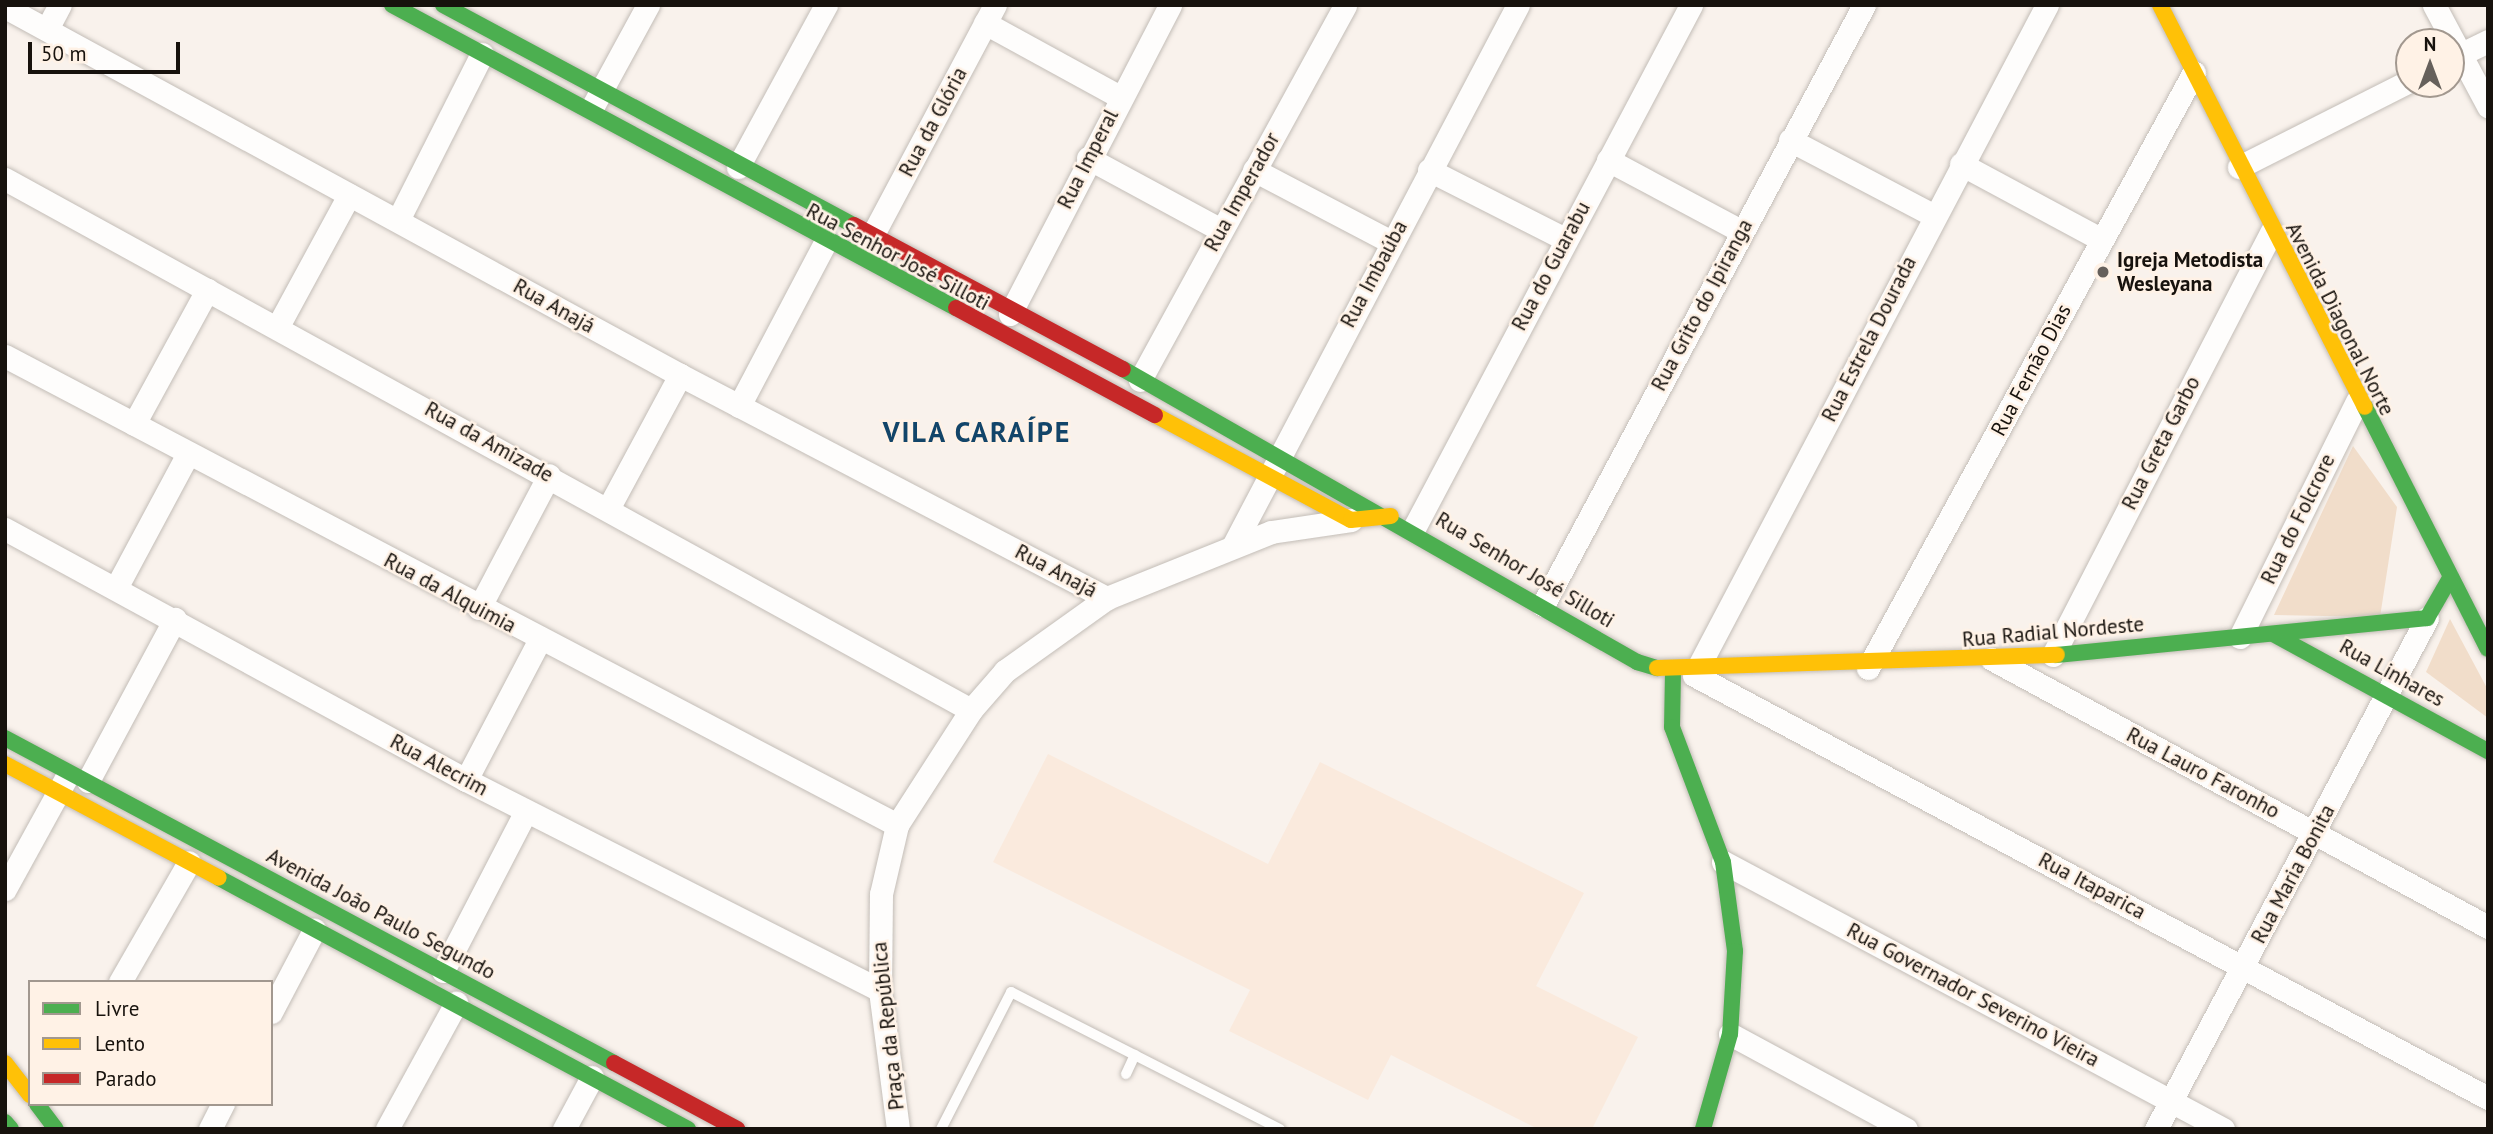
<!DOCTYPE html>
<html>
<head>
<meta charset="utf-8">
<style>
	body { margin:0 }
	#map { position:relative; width:2493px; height:1134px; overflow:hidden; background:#f9f2ec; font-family:"PT Sans",sans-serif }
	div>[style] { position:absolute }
	.built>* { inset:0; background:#faeadd }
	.green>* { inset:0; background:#f1ddca }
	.roads { filter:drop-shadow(0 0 2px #c3bdb7) drop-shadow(0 0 2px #c3bdb7) }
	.lane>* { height:10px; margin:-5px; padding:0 5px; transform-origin:5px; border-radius:5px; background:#fefdfc }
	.street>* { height:23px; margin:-11.5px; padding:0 11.5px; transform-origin:11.5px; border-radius:11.5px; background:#fefdfc }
	.fast>* { height:16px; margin:-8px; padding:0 8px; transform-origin:8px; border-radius:8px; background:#4caf50 }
	.slow>* { height:16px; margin:-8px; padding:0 8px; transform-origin:8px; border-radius:8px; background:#ffc107 }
	.jam>* { height:16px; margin:-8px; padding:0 8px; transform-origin:8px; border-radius:8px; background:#c62828 }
	.dots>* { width:19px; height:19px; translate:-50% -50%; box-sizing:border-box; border:4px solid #fff2e6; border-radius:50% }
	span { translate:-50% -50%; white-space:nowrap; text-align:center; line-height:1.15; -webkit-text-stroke:5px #fff2e6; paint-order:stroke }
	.street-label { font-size:21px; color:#17120d }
	.poi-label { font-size:21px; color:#17120d; font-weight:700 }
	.left { translate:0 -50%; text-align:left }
	.district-label { font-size:28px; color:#134569; font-weight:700; letter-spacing:2px }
	.frame { position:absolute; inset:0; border:7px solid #17120d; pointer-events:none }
	.legend { position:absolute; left:28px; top:980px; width:245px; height:126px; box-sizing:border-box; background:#fff2e6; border:2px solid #a2988f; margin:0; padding:9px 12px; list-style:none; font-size:21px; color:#17120d }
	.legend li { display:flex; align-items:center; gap:14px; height:35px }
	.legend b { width:35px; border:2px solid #a2988f }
	.north { position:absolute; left:2395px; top:28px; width:70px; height:70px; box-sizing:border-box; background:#fff2e6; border:2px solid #a2988f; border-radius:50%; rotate:0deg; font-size:19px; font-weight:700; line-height:28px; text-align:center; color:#17120d }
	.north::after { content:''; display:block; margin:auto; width:24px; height:32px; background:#66605b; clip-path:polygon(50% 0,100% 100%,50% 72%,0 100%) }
	.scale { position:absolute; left:28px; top:42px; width:152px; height:32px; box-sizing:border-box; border:4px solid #17120d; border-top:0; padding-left:9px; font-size:21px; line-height:24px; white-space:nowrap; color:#17120d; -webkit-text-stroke:5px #fff2e6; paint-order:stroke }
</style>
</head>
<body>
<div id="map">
	<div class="built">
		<i style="clip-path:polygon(1048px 754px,1268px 864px,1320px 762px,1584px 893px,1536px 986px,1638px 1037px,1592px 1129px,1538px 1129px,1391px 1055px,1368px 1100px,1229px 1031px,1250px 990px,993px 862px)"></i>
	</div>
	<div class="green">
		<i style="clip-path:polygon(2353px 446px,2397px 507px,2380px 617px,2274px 615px)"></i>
		<i style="clip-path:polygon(2450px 619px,2488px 690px,2488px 718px,2426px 672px)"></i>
	</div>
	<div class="roads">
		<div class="lane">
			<i style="left:1126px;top:1074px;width:21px;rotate:-65deg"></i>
			<i style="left:941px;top:1129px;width:154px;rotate:-62.9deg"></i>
			<i style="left:1011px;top:992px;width:302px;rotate:27deg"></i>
		</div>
		<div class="street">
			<i style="left:2047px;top:5px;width:757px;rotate:117.78deg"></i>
			<i style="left:1694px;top:675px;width:900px;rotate:28.05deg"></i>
			<i style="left:2434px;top:5px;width:115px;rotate:61.9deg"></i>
			<i style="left:5px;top:7px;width:769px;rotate:28.6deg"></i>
			<i style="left:680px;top:375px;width:482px;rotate:27.6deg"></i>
			<i style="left:985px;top:23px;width:154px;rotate:28.7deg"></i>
			<i style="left:47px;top:29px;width:27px;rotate:-62deg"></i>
			<i style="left:2451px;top:59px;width:41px;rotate:-25.9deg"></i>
			<i style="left:594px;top:104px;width:113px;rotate:-61.4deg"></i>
			<i style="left:1790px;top:140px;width:161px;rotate:27.7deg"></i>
			<i style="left:1088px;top:158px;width:151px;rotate:28.4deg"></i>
			<i style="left:1608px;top:160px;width:151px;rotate:28.1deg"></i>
			<i style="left:1961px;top:164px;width:158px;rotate:28.3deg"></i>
			<i style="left:738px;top:167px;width:184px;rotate:-61.5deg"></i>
			<i style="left:2239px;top:167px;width:191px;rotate:-26.8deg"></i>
			<i style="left:1254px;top:170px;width:155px;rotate:27.7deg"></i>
			<i style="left:1429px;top:170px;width:153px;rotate:26.9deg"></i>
			<i style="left:5px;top:179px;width:1102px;rotate:28.8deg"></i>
			<i style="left:398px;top:220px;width:186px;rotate:-63.2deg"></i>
			<i style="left:871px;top:238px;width:264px;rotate:-62deg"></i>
			<i style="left:1010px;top:314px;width:348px;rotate:-62.6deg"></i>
			<i style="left:278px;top:326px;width:149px;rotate:-61.5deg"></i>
			<i style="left:5px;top:356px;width:1008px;rotate:27.73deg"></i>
			<i style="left:1140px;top:380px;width:427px;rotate:-61.3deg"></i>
			<i style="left:739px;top:406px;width:184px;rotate:-62.2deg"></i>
			<i style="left:134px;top:424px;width:153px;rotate:-61.4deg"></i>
			<i style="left:609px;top:507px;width:150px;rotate:-61.7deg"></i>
			<i style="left:1414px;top:528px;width:592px;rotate:-62.09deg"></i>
			<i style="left:5px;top:529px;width:525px;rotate:28.57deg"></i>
			<i style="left:466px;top:780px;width:464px;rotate:26.9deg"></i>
			<i style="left:1234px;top:544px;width:609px;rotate:-62.22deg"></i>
			<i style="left:116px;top:588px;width:152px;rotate:-61.8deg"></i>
			<i style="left:1543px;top:605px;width:680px;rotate:-61.85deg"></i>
			<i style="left:479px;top:608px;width:150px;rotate:-62.2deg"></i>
			<i style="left:2240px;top:637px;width:263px;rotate:-63.6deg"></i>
			<i style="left:2053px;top:655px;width:476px;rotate:-62.7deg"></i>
			<i style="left:1992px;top:659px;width:564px;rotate:28.38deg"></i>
			<i style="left:1868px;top:668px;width:679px;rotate:-61.32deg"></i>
			<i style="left:466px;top:780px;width:157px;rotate:-62.3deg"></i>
			<i style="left:88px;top:781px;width:184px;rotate:-61.8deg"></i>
			<i style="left:1723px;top:862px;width:567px;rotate:28.1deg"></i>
			<i style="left:5px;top:889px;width:124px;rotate:-61.2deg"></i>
			<i style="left:443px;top:971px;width:180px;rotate:-62.6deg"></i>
			<i style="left:120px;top:982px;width:138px;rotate:-60.1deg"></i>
			<i style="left:271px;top:1012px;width:93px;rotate:-62.3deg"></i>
			<i style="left:1730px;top:1034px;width:200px;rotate:28.4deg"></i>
			<i style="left:210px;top:1129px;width:28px;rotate:-63deg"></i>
			<i style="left:387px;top:1129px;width:144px;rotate:-61.3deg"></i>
			<i style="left:564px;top:1129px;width:59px;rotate:-61.7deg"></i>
			<i style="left:898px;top:1129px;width:140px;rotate:-97.4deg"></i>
			<i style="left:880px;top:990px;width:96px;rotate:-89.4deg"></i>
			<i style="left:881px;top:894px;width:71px;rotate:-76.9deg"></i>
			<i style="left:897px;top:825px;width:137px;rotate:-57.2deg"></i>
			<i style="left:971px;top:710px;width:52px;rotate:-48.9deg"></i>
			<i style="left:1005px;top:671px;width:125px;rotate:-35.6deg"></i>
			<i style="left:1107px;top:598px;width:177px;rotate:-21.9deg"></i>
			<i style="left:1271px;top:532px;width:81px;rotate:-8.5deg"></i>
			<i style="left:2156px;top:1129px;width:578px;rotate:-62.06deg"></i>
		</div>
		<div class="fast">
			<i style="left:392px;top:5px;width:640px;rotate:28.25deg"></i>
			<i style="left:443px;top:5px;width:466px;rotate:28.2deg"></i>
			<i style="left:1123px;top:369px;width:592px;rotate:29.68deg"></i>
			<i style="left:1637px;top:662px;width:21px;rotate:17deg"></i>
			<i style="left:2365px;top:407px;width:271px;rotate:63.1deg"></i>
			<i style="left:2275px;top:635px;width:243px;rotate:28.6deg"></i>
			<i style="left:2057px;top:655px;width:372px;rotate:-5.7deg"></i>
			<i style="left:2427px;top:618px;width:46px;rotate:-60.1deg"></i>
			<i style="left:1673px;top:672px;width:55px;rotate:91deg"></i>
			<i style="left:1672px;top:727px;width:144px;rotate:69.3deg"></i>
			<i style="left:1723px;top:862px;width:90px;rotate:82.3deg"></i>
			<i style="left:1735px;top:951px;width:83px;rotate:93.4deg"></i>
			<i style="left:1730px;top:1034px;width:99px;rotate:105.9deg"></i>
			<i style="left:5px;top:738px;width:690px;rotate:28.09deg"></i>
			<i style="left:219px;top:878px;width:532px;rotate:28.15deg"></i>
			<i style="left:37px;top:1104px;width:31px;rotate:53deg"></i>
			<i style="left:5px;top:1122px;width:9px;rotate:49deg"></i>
		</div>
		<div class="slow">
			<i style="left:2160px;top:5px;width:451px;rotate:63deg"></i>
			<i style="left:1155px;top:415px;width:222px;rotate:28.2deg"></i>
			<i style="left:1351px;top:520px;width:40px;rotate:-5.7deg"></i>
			<i style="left:1657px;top:668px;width:400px;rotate:-1.9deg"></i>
			<i style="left:5px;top:764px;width:242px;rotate:28deg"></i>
			<i style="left:5px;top:1063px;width:41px;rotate:52deg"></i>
		</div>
		<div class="jam">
			<i style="left:854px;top:225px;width:305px;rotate:28.2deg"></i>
			<i style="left:956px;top:308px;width:226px;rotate:28.3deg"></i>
			<i style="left:614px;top:1063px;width:140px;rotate:28.2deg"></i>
		</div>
	</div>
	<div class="dots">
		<i style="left:2103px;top:272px;background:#66605b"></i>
	</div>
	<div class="street-label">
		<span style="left:933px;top:122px;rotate:-62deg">Rua da Glória</span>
		<span style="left:1088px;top:159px;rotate:-63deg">Rua Imperal</span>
		<span style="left:1242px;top:192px;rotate:-61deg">Rua Imperador</span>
		<span style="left:898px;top:257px;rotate:28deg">Rua Senhor José Silloti</span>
		<span style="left:1551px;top:266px;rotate:-62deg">Rua do Guarabu</span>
		<span style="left:1374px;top:274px;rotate:-62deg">Rua Imbaúba</span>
		<span style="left:1702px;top:305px;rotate:-62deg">Rua Grito do Ipiranga</span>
		<span style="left:554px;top:306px;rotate:29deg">Rua Anajá</span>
		<span style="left:2340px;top:319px;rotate:63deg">Avenida Diagonal Norte</span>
		<span style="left:1869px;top:339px;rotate:-63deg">Rua Estrela Dourada</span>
		<span style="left:2031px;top:370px;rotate:-62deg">Rua Fernão Dias</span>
		<span style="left:489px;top:442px;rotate:29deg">Rua da Amizade</span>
		<span style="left:2161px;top:443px;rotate:-63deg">Rua Greta Garbo</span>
		<span style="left:2298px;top:519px;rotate:-64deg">Rua do Folcrore</span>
		<span style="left:1525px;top:570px;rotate:31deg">Rua Senhor José Silloti</span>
		<span style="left:1056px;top:571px;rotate:28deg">Rua Anajá</span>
		<span style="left:450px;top:593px;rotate:28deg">Rua da Alquimia</span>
		<span style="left:2053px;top:632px;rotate:-5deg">Rua Radial Nordeste</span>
		<span style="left:2392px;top:673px;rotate:29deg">Rua Linhares</span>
		<span style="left:439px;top:765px;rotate:28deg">Rua Alecrim</span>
		<span style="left:2203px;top:773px;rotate:28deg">Rua Lauro Faronho</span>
		<span style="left:2293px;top:874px;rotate:-62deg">Rua Maria Bonita</span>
		<span style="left:2092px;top:886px;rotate:28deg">Rua Itaparica</span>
		<span style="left:381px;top:914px;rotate:28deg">Avenida João Paulo Segundo</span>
		<span style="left:1973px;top:995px;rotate:28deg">Rua Governador Severino Vieira</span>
		<span style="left:888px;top:1026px;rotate:-96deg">Praça da República</span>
	</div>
	<div class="poi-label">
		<span class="left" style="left:2117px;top:272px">Igreja Metodista<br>Wesleyana</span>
	</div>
	<div class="district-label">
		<span style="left:977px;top:432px">VILA CARAÍPE</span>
	</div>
	<div class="frame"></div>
	<ul class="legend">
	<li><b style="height:9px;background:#4caf50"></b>Livre</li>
	<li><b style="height:9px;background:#ffc107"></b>Lento</li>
	<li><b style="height:9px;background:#c62828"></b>Parado</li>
	</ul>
	<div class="north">N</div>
	<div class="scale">50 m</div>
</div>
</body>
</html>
